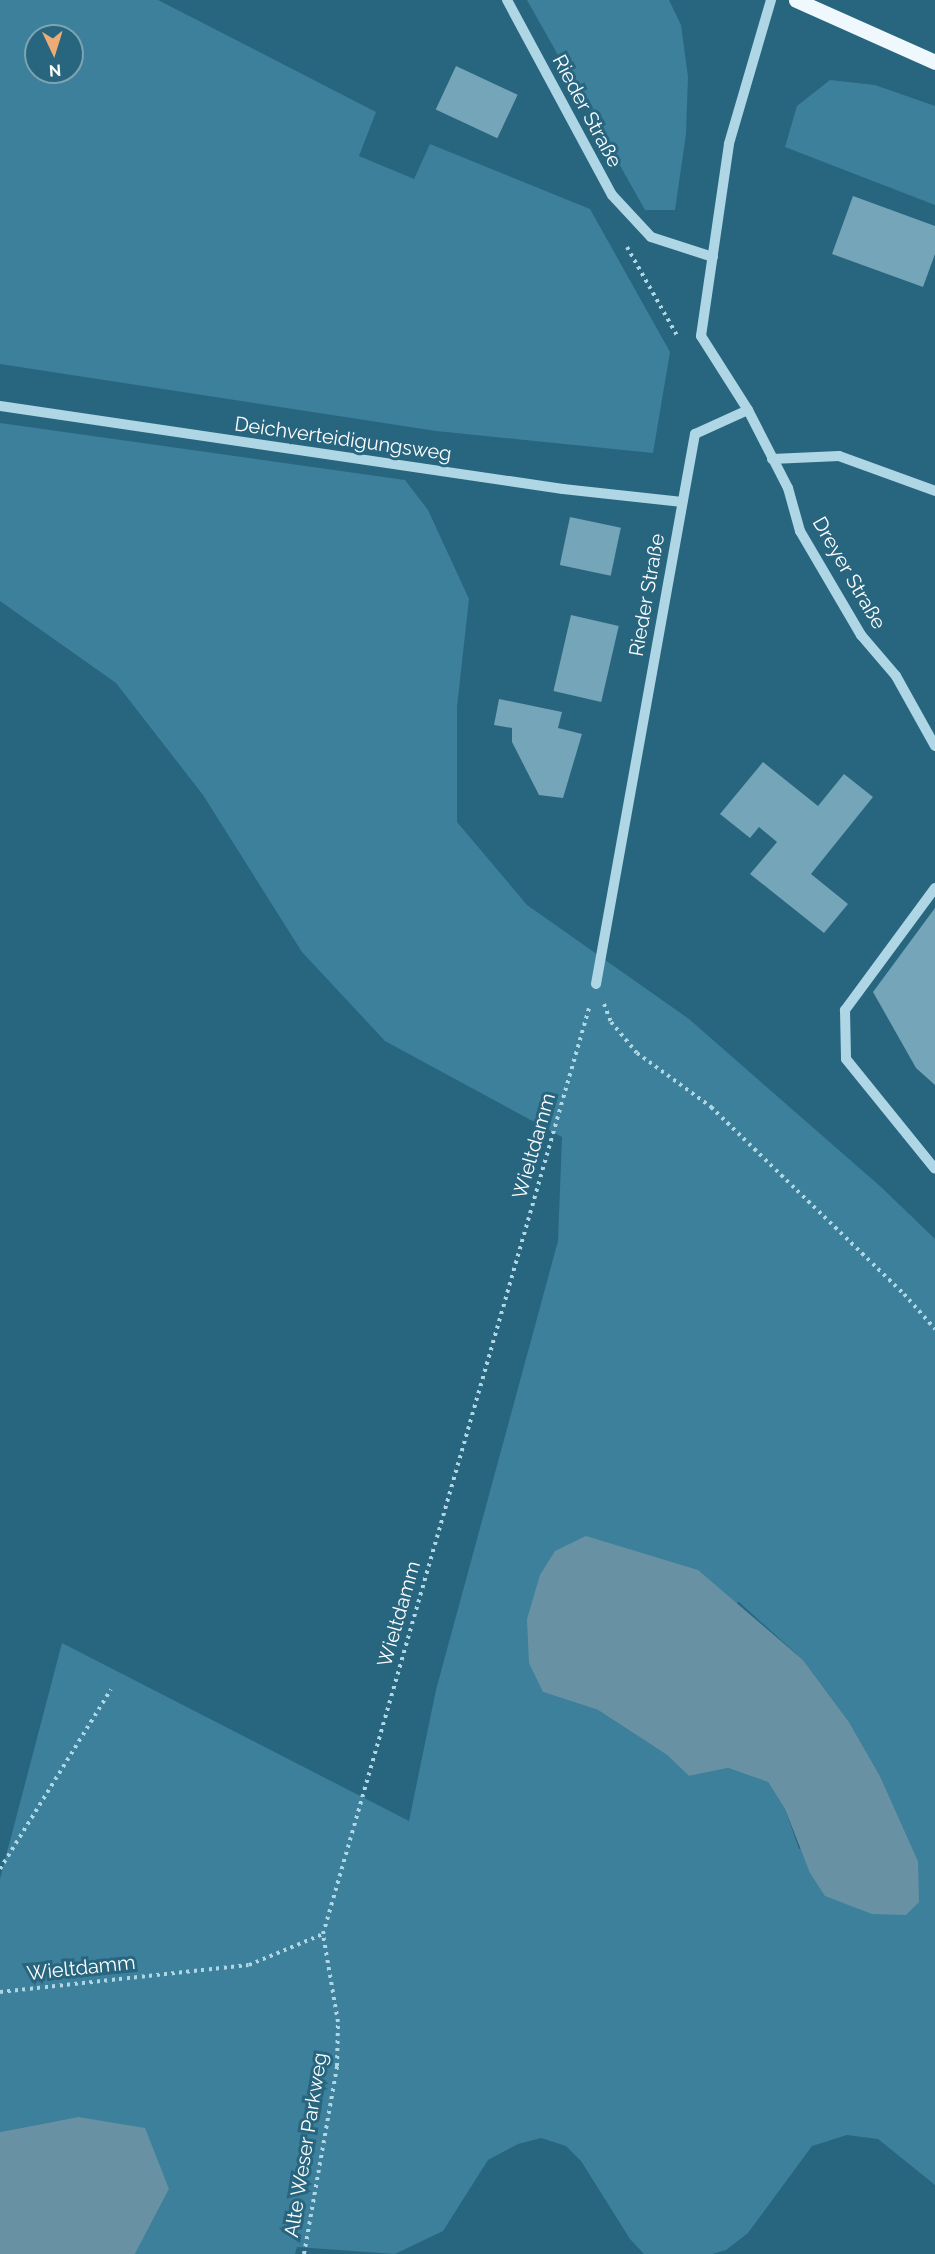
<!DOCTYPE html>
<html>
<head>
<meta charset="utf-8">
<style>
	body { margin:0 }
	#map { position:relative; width:935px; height:2254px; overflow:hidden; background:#28657f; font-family:Raleway,sans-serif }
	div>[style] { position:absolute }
	.green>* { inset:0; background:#3c809c }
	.water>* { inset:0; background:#6892a4 }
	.building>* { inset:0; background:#74a5b9; transform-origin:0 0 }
	.path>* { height:4px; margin-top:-2px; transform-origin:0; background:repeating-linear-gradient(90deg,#aed6e5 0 3px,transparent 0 7.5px) }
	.minor>* { height:10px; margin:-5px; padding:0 5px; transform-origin:5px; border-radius:5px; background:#aed6e5 }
	.major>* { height:15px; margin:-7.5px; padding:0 7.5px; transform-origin:7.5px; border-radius:7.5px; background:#eff8fd }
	span { translate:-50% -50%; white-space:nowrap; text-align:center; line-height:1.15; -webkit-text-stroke:6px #28657f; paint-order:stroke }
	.street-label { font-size:20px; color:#fff }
	.north { position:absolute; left:24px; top:24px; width:60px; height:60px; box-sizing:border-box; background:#28657f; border:2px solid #7ea3b2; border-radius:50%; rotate:176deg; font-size:16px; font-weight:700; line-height:24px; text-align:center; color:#fff }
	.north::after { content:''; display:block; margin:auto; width:21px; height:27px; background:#edab75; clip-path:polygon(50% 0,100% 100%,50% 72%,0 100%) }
</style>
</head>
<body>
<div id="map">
	<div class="green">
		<i style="clip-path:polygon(evenodd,0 0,158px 0,376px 112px,359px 156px,414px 179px,430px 144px,590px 209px,670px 352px,653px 453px,436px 431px,0 364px,0 0,36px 36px,72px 36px,72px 72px,36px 72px,36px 36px)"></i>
		<i style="clip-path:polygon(527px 0,669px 0,681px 25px,688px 77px,686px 134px,675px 210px,645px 210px)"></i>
		<i style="clip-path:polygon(830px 80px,875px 85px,935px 106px,935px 205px,785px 147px,797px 106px)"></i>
		<i style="clip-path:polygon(evenodd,0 423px,405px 480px,428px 510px,469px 599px,457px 707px,457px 822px,527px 905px,689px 1019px,881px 1187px,935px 1239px,935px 2185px,878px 2139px,847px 2135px,812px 2146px,748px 2233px,726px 2250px,712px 2254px,644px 2254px,630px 2239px,581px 2161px,566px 2146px,541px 2138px,518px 2144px,488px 2160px,443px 2231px,395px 2254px,297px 2247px,295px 2254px,135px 2254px,169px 2189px,78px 2117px,0 2132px,0 1879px,62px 1643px,409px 1821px,436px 1690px,558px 1241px,562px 1137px,385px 1041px,302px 952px,203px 795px,116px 683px,0 601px,0 423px,739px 1602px,803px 1660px,849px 1722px,880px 1776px,918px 1861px,799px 1849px,785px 1809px,768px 1782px,728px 1768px,689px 1776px,667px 1755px,598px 1710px,543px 1692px,739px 1602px)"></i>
	</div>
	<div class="water">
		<i style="clip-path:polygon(586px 1536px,698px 1570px,803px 1660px,849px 1722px,880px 1776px,918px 1861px,919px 1902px,906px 1915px,872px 1914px,825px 1896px,810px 1873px,785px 1809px,768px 1782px,728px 1768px,689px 1776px,667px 1755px,598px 1710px,543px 1692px,529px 1663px,527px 1619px,540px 1575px,555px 1551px)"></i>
		<i style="clip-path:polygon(78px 2117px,145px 2128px,169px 2189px,135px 2254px,0 2254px,0 2132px)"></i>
	</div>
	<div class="building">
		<i style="left:456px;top:66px;width:68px;height:48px;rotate:25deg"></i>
		<i style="clip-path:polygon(853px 196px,935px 226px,935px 254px,923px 287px,832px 254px)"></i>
		<i style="left:570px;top:517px;width:52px;height:49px;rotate:12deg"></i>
		<i style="left:571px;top:615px;width:49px;height:78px;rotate:13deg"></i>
		<i style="clip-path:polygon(499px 699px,562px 712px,558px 728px,582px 734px,563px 798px,539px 795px,512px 742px,512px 728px,494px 725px)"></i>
		<i style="clip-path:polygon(763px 762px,818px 806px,844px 774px,873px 797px,811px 874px,848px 904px,824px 933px,750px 874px,777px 842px,759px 827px,750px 838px,720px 814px)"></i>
		<i style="clip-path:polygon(935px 908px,935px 1085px,916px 1068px,873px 992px)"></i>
	</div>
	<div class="path">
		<i style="left:627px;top:247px;width:103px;rotate:60.5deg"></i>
		<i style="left:604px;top:1004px;width:19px;rotate:69deg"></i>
		<i style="left:611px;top:1022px;width:40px;rotate:50deg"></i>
		<i style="left:637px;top:1053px;width:92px;rotate:36.1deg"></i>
		<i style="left:711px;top:1107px;width:269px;rotate:44.1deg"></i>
		<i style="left:904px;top:1294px;width:47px;rotate:48.5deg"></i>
		<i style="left:0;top:1869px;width:211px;rotate:-58.3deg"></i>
		<i style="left:323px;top:1934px;width:967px;rotate:-73.97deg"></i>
		<i style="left:0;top:1992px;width:250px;rotate:-6.2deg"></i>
		<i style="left:249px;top:1965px;width:80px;rotate:-22.7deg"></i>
		<i style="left:304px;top:2254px;width:191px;rotate:-80deg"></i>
		<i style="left:337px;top:2066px;width:44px;rotate:-88.7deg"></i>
		<i style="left:338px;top:2022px;width:89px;rotate:-99.7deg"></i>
	</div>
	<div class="minor">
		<i style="left:507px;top:0;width:221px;rotate:61.7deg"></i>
		<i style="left:612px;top:195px;width:57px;rotate:47.1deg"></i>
		<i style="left:651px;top:237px;width:65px;rotate:17.9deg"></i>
		<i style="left:771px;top:0;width:150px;rotate:106.3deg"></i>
		<i style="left:729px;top:144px;width:194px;rotate:98.3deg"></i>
		<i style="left:701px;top:336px;width:88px;rotate:57.6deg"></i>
		<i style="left:748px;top:410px;width:88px;rotate:62.9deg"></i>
		<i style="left:788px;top:488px;width:45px;rotate:74.4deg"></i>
		<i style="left:800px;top:531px;width:121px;rotate:59.6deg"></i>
		<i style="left:861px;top:635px;width:54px;rotate:49.5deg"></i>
		<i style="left:896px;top:676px;width:80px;rotate:60.9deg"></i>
		<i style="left:0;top:406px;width:569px;rotate:8.39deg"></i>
		<i style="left:563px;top:489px;width:120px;rotate:6.2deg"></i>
		<i style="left:772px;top:459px;width:67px;rotate:-2.6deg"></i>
		<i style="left:839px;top:456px;width:102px;rotate:20deg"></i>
		<i style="left:935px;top:888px;width:152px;rotate:126.4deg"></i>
		<i style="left:845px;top:1010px;width:49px;rotate:88.8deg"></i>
		<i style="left:846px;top:1059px;width:141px;rotate:51deg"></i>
		<i style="left:596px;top:984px;width:559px;rotate:-79.8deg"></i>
		<i style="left:695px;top:434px;width:58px;rotate:-24.4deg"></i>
	</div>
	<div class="major">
		<i style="left:796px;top:0;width:152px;rotate:24deg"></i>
	</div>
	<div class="street-label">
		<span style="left:587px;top:111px;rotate:62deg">Rieder Straße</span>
		<span style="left:343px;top:439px;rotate:8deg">Deichverteidigungsweg</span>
		<span style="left:849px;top:573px;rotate:60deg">Dreyer Straße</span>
		<span style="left:647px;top:595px;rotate:-80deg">Rieder Straße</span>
		<span style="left:534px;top:1146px;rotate:-74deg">Wieltdamm</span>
		<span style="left:399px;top:1614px;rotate:-74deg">Wieltdamm</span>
		<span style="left:81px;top:1968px;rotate:-6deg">Wieltdamm</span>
		<span style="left:306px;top:2145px;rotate:-81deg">Alte Weser Parkweg</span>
	</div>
	<div class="north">N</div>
</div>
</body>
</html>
